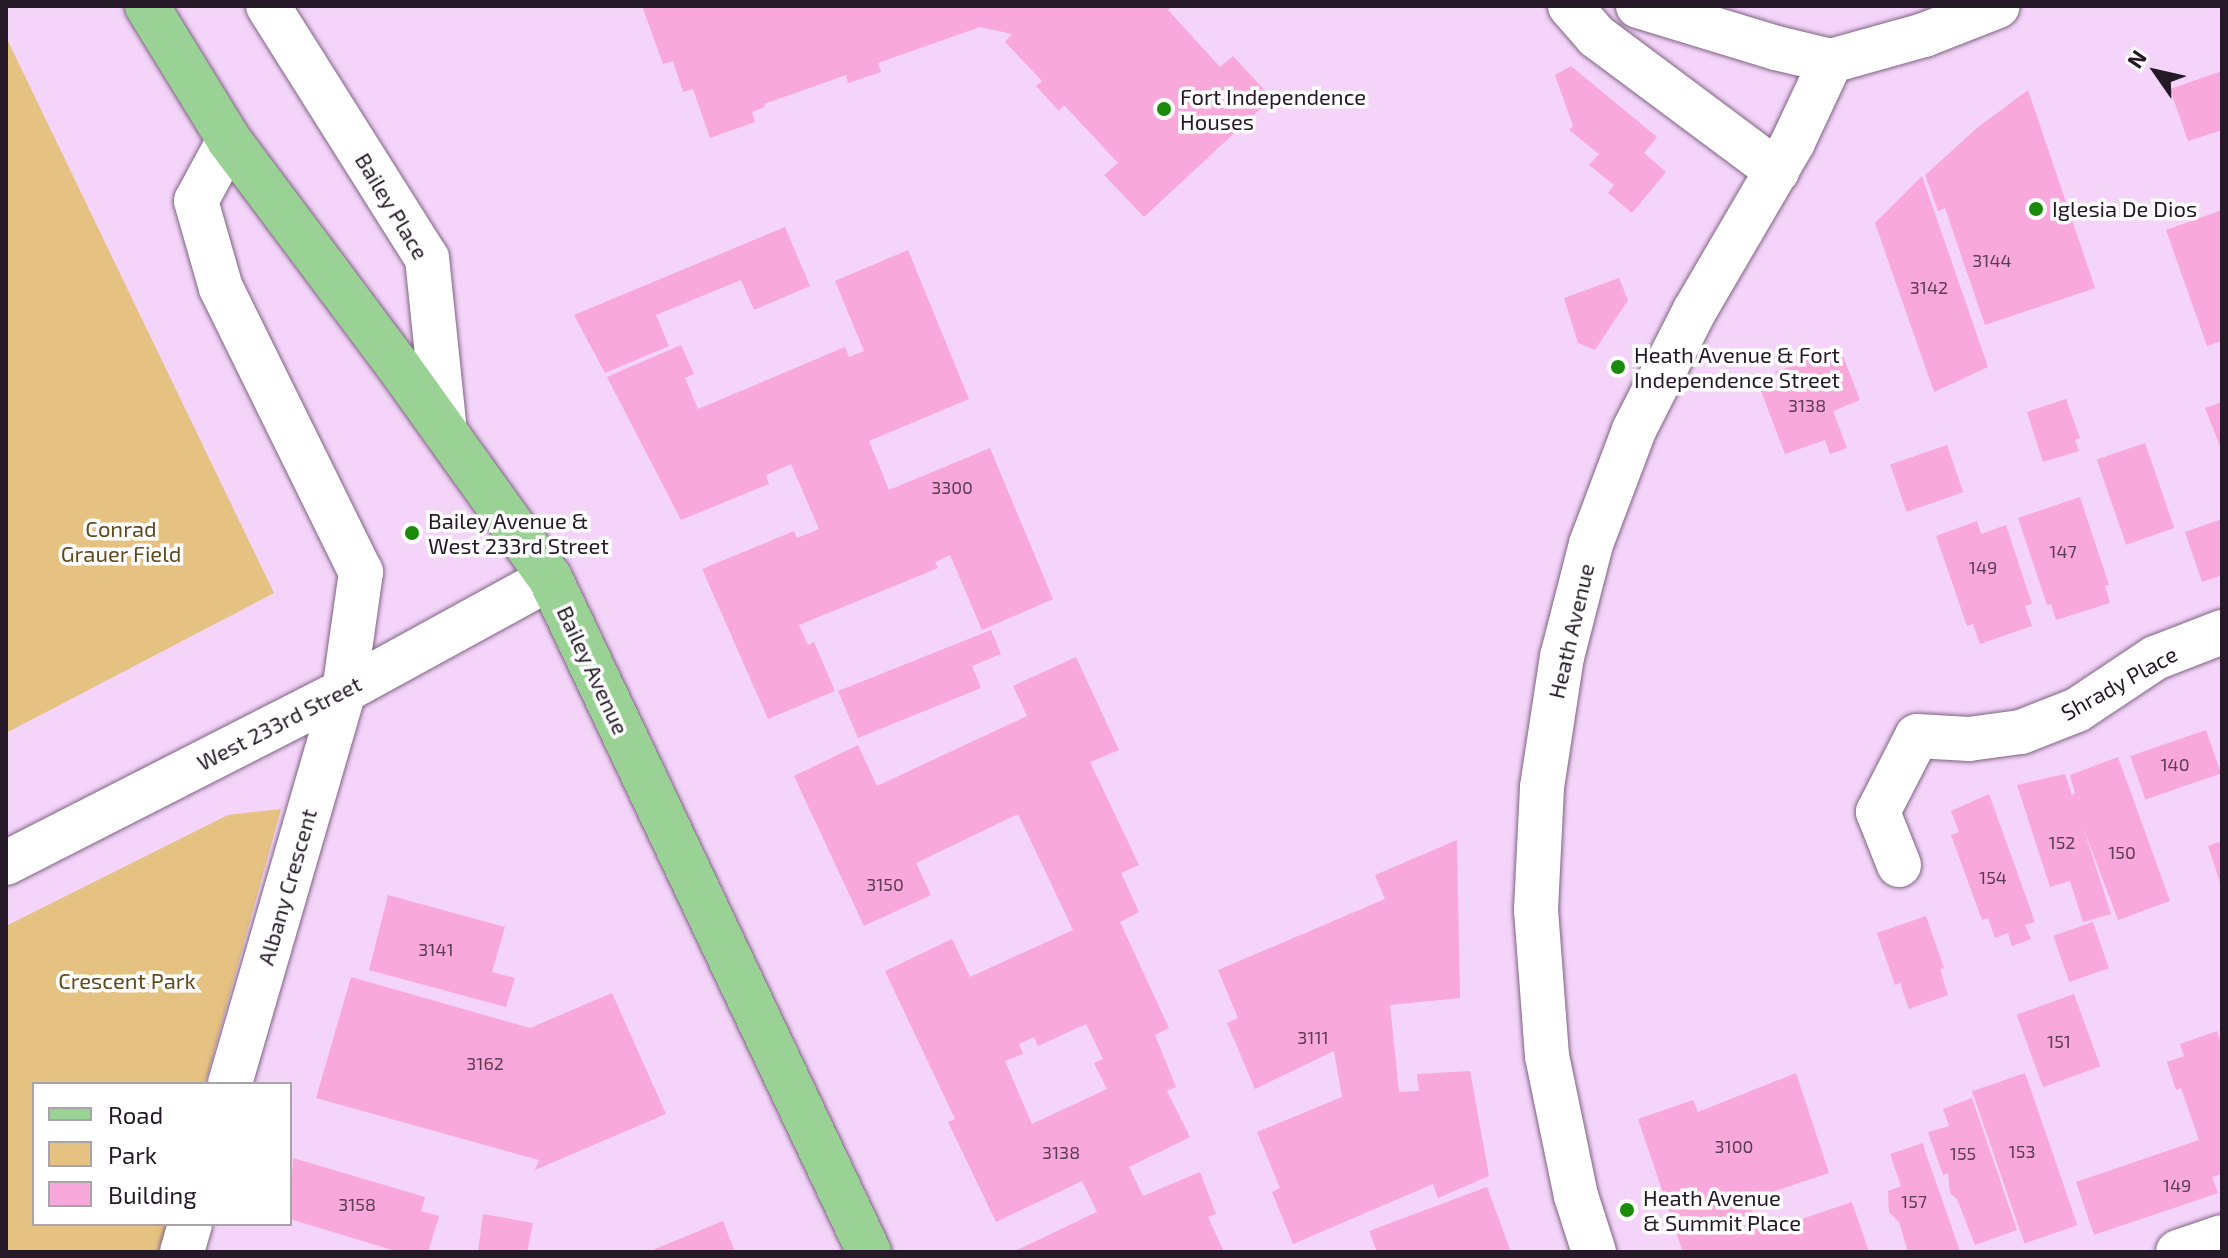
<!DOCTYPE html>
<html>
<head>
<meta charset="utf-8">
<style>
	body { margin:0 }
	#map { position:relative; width:2228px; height:1258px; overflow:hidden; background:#f4d4f9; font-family:"Exo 2",sans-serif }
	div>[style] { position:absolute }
	.green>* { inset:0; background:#e5c281 }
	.building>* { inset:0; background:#f8a8da; transform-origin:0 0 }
	.roads { filter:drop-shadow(0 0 2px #7f6283) drop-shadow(0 0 2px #7f6283) }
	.minor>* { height:44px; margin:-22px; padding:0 22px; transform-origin:22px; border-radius:22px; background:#fff }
	.major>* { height:44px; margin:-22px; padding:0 22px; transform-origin:22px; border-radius:22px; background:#9ad295 }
	.dots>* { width:22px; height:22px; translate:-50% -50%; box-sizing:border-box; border:4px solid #fff; border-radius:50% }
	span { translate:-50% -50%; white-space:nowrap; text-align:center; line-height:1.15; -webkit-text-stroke:7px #fff; paint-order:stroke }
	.number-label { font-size:18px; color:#5a3d54 }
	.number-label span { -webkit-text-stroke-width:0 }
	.poi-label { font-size:22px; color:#251927 }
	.left { translate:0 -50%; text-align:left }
	.street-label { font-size:22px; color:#251927 }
	.park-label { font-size:22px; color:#614a1d }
	.frame { position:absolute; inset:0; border:8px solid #251927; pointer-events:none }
	.legend { position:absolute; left:32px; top:1082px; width:260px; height:144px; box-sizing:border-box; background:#fff; border:2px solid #a8a3a9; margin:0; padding:10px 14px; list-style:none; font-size:24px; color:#251927 }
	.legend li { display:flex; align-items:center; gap:16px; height:40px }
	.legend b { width:40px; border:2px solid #a8a3a9 }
	.north { position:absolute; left:2116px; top:32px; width:80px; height:80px; -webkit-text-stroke:6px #fff; paint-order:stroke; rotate:304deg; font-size:22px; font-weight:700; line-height:32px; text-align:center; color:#251927 }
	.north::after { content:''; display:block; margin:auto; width:28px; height:36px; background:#251927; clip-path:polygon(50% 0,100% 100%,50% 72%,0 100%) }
</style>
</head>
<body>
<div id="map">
	<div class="green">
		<i style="clip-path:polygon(6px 37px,274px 593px,6px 733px)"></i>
		<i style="clip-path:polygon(281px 809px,205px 1084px,34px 1084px,34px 1224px,167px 1224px,159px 1252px,6px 1252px,6px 926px,228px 815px)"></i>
	</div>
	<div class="building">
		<i style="clip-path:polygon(642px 6px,1173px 6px,1168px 10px,1220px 67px,1233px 56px,1272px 98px,1144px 217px,1104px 175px,1118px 163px,1064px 105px,1059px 111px,1036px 86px,1042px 81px,1005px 42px,1012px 34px,980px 27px,878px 63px,881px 72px,848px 83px,846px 75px,764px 104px,765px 107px,752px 112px,755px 122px,710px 138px,693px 89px,683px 92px,673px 61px,663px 64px)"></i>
		<i style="clip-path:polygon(1571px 66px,1657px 137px,1644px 153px,1666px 172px,1632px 213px,1608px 193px,1614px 185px,1589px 165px,1599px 154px,1569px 130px,1573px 126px,1555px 75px)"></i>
		<i style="clip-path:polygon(2222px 71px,2222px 130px,2188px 141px,2170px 89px)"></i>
		<i style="clip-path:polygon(2028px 90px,2095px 288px,1985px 325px,1945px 208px,1938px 211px,1925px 175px,1977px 128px)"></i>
		<i style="clip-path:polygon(1922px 176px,1988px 367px,1934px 392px,1875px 223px)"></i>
		<i style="clip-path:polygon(2222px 210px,2222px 341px,2207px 346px,2166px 230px)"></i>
		<i style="clip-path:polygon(785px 227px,810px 286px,754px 310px,741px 280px,656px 315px,669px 346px,605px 373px,574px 315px)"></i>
		<i style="clip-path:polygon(908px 250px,969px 399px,869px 441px,889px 490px,990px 448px,1053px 599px,982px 630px,950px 555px,935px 562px,938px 568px,799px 625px,808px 645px,814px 642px,835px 691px,768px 719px,702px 569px,794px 531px,797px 538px,819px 529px,791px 464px,766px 475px,769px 484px,681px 520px,607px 377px,681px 345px,694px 374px,685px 378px,698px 409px,845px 347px,849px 357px,864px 351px,835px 281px)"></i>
		<i style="clip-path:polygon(1619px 278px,1628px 300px,1595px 350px,1578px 343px,1564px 298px)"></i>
		<i style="clip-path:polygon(1840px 348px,1860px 400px,1833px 411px,1847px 448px,1830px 454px,1825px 440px,1785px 454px,1761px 391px,1780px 384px,1775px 372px)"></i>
		<i style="clip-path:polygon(2066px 399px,2080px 438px,2075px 440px,2079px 451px,2043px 462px,2027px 412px)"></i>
		<i style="clip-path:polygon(2222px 402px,2222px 451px,2205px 408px)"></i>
		<i style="left:2145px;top:443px;width:90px;height:51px;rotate:71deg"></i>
		<i style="left:1947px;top:445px;width:50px;height:60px;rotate:71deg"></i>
		<i style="clip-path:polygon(2080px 497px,2109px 585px,2105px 586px,2110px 603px,2056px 620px,2051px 604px,2047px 605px,2018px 518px)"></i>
		<i style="clip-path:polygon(2222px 519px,2222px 575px,2202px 582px,2185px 532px)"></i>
		<i style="clip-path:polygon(1977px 521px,1981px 534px,2006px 525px,2032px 604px,2025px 606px,2032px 626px,1980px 644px,1973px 624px,1967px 626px,1936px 536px)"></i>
		<i style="clip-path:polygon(991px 630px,1001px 654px,972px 666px,981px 688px,858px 738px,838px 691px)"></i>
		<i style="clip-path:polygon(evenodd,1076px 657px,1119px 750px,1090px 762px,1139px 865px,1121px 873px,1139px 912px,1120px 922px,1169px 1028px,1155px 1035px,1176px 1087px,1167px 1091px,1190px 1137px,1129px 1167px,1143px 1196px,1200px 1172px,1216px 1214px,1208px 1217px,1224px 1252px,1013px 1252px,1097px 1212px,1082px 1181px,996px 1222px,948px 1122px,955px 1119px,885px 971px,952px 939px,970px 977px,1073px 930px,1018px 814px,916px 863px,931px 895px,864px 926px,794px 776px,858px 745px,877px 786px,1027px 716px,1013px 686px,1076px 657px,1086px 1024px,1103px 1059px,1094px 1063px,1107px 1089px,1032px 1124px,1005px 1061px,1023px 1054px,1019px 1044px,1034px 1037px,1038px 1046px,1086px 1024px)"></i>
		<i style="left:2206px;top:730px;width:46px;height:80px;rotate:71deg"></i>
		<i style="clip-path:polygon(2118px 757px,2170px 901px,2118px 920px,2083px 827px,2111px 914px,2083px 922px,2070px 881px,2050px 887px,2017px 785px,2065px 774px,2072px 795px,2075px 793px,2070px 775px)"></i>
		<i style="clip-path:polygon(1989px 794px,2035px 922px,2025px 925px,2031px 939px,2012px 946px,2008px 933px,1995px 938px,1988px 918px,1982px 920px,1951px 835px,1959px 832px,1951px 811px)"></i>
		<i style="clip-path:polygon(1457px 840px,1460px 998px,1390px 1005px,1399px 1092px,1419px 1091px,1417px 1074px,1470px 1071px,1489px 1176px,1438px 1198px,1433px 1184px,1293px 1244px,1272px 1192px,1280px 1188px,1257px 1132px,1342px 1097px,1334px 1051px,1255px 1089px,1227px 1023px,1238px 1018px,1218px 970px,1385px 899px,1375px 875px)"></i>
		<i style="clip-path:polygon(2222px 841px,2222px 886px,2221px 886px,2208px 846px)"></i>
		<i style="clip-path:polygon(388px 895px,505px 927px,492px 972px,515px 978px,506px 1007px,369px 970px)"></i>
		<i style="clip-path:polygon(1926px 916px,1944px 968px,1940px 969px,1948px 995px,1909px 1009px,1900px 983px,1895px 985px,1877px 933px)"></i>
		<i style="left:2093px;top:922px;width:49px;height:42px;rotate:71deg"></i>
		<i style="clip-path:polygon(351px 977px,530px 1028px,612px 993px,666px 1114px,535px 1170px,539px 1160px,316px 1098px)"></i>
		<i style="left:2074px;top:994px;width:77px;height:61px;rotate:70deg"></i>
		<i style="clip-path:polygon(2217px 1031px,2222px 1045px,2222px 1174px,2212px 1177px,2218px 1193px,2094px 1235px,2076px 1182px,2199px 1140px,2181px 1088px,2176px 1090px,2167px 1062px,2184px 1056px,2180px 1044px)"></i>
		<i style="clip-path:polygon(1796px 1073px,1829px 1173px,1769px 1193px,1771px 1197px,1750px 1204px,1760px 1233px,1852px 1202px,1869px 1252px,1683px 1252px,1638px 1119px,1693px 1100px,1698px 1112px)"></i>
		<i style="left:2025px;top:1073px;width:161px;height:56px;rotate:71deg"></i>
		<i style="clip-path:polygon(1972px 1098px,2017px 1230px,1975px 1245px,1957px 1199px,1950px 1193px,1948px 1173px,1943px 1175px,1928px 1132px,1949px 1126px,1943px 1109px)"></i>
		<i style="clip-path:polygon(1923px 1143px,1925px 1151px,1960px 1251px,1908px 1252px,1899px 1222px,1889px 1212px,1888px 1191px,1901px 1186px,1890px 1154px)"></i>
		<i style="clip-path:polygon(293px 1158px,425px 1197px,421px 1211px,439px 1216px,428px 1252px,399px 1252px,290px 1219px)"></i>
		<i style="clip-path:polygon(1487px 1187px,1511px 1252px,1377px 1252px,1369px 1231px)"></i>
		<i style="clip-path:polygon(483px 1214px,533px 1223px,527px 1252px,478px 1252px)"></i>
		<i style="clip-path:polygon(723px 1221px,735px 1252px,648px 1252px)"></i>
	</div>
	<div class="roads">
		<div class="minor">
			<i style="left:268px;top:6px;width:298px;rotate:57.8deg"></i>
			<i style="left:427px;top:258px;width:174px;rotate:84.1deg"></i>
			<i style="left:1570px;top:6px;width:40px;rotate:49deg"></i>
			<i style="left:1596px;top:36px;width:226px;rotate:36.7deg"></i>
			<i style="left:1638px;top:6px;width:144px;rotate:16.9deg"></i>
			<i style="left:1776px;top:48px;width:57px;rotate:13.3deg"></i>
			<i style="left:1831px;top:61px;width:97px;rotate:-15.6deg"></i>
			<i style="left:1924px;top:35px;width:79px;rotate:-21.4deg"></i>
			<i style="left:229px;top:140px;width:69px;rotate:118.4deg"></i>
			<i style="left:196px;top:201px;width:91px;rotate:74deg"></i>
			<i style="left:221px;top:288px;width:317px;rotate:63.8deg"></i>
			<i style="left:361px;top:572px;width:120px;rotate:98.1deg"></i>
			<i style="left:344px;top:691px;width:409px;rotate:106.2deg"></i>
			<i style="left:6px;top:863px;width:379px;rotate:-27deg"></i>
			<i style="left:344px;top:691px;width:235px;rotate:-28.7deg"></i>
			<i style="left:1899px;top:865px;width:57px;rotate:-111.6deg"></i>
			<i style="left:1878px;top:812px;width:85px;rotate:-62.8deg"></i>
			<i style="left:1917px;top:736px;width:52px;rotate:3.3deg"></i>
			<i style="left:1969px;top:739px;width:52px;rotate:-7.7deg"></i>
			<i style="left:2021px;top:732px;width:60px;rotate:-21.4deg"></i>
			<i style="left:2077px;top:710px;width:94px;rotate:-33.7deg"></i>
			<i style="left:2155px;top:658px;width:72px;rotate:-21.2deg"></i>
			<i style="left:182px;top:1252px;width:29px;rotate:-74deg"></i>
			<i style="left:1594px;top:1252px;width:59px;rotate:-107.8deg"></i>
			<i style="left:1576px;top:1196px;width:143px;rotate:-101.7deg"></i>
			<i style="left:1547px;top:1056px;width:146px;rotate:-94.3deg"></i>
			<i style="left:1536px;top:910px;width:123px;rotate:-87.2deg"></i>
			<i style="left:1542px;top:787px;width:132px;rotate:-81.3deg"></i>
			<i style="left:1562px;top:657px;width:117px;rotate:-75.6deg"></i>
			<i style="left:1591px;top:544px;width:122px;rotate:-69.3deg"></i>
			<i style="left:1634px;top:430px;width:135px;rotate:-63.1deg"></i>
			<i style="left:1695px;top:310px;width:194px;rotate:-59.7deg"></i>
			<i style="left:1793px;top:142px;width:89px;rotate:-64.9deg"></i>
			<i style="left:2178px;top:1252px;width:46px;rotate:-18.8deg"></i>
		</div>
		<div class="major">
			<i style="left:147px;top:6px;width:157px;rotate:58.5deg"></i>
			<i style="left:229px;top:140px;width:279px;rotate:53.2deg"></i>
			<i style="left:396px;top:363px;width:264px;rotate:54.4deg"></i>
			<i style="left:550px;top:578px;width:746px;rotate:64.67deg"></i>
		</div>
	</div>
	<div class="dots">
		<i style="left:1164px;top:109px;background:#198a0a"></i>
		<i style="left:2036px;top:209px;background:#198a0a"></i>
		<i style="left:1618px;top:367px;background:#198a0a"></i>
		<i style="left:412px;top:533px;background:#198a0a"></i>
		<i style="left:1627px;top:1210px;background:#198a0a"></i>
	</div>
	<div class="number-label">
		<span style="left:1992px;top:260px">3144</span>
		<span style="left:1929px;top:287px">3142</span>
		<span style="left:1807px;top:405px">3138</span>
		<span style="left:952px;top:487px">3300</span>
		<span style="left:2063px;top:551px">147</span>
		<span style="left:1983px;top:567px">149</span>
		<span style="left:2175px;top:764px">140</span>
		<span style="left:2062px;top:842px">152</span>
		<span style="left:2122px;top:852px">150</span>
		<span style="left:1993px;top:877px">154</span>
		<span style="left:885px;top:884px">3150</span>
		<span style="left:436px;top:949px">3141</span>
		<span style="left:1313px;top:1037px">3111</span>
		<span style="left:2059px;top:1041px">151</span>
		<span style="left:485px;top:1063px">3162</span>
		<span style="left:1734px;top:1146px">3100</span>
		<span style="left:2022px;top:1151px">153</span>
		<span style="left:1061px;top:1152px">3138</span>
		<span style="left:1963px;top:1153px">155</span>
		<span style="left:2177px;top:1185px">149</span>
		<span style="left:1914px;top:1201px">157</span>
		<span style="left:357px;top:1204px">3158</span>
	</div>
	<div class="poi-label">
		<span class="left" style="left:1180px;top:109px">Fort Independence<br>Houses</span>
		<span class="left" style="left:2052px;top:209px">Iglesia De Dios</span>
		<span class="left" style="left:1634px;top:367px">Heath Avenue &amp; Fort<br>Independence Street</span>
		<span class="left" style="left:428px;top:533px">Bailey Avenue &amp;<br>West 233rd Street</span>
		<span class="left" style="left:1643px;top:1210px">Heath Avenue<br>&amp; Summit Place</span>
	</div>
	<div class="street-label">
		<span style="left:392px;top:206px;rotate:59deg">Bailey Place</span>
		<span style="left:1571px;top:631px;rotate:-77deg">Heath Avenue</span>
		<span style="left:593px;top:670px;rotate:65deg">Bailey Avenue</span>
		<span style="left:2119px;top:683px;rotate:-29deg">Shrady Place</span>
		<span style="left:279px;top:723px;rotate:-27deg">West 233rd Street</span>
		<span style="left:287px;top:887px;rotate:-74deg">Albany Crescent</span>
	</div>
	<div class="park-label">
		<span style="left:121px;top:541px">Conrad<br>Grauer Field</span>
		<span style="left:127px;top:981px">Crescent Park</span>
	</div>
	<div class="frame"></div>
	<ul class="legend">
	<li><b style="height:10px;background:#9ad295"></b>Road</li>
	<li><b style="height:22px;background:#e5c281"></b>Park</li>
	<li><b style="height:22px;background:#f8a8da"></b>Building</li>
	</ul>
	<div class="north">N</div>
</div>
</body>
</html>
